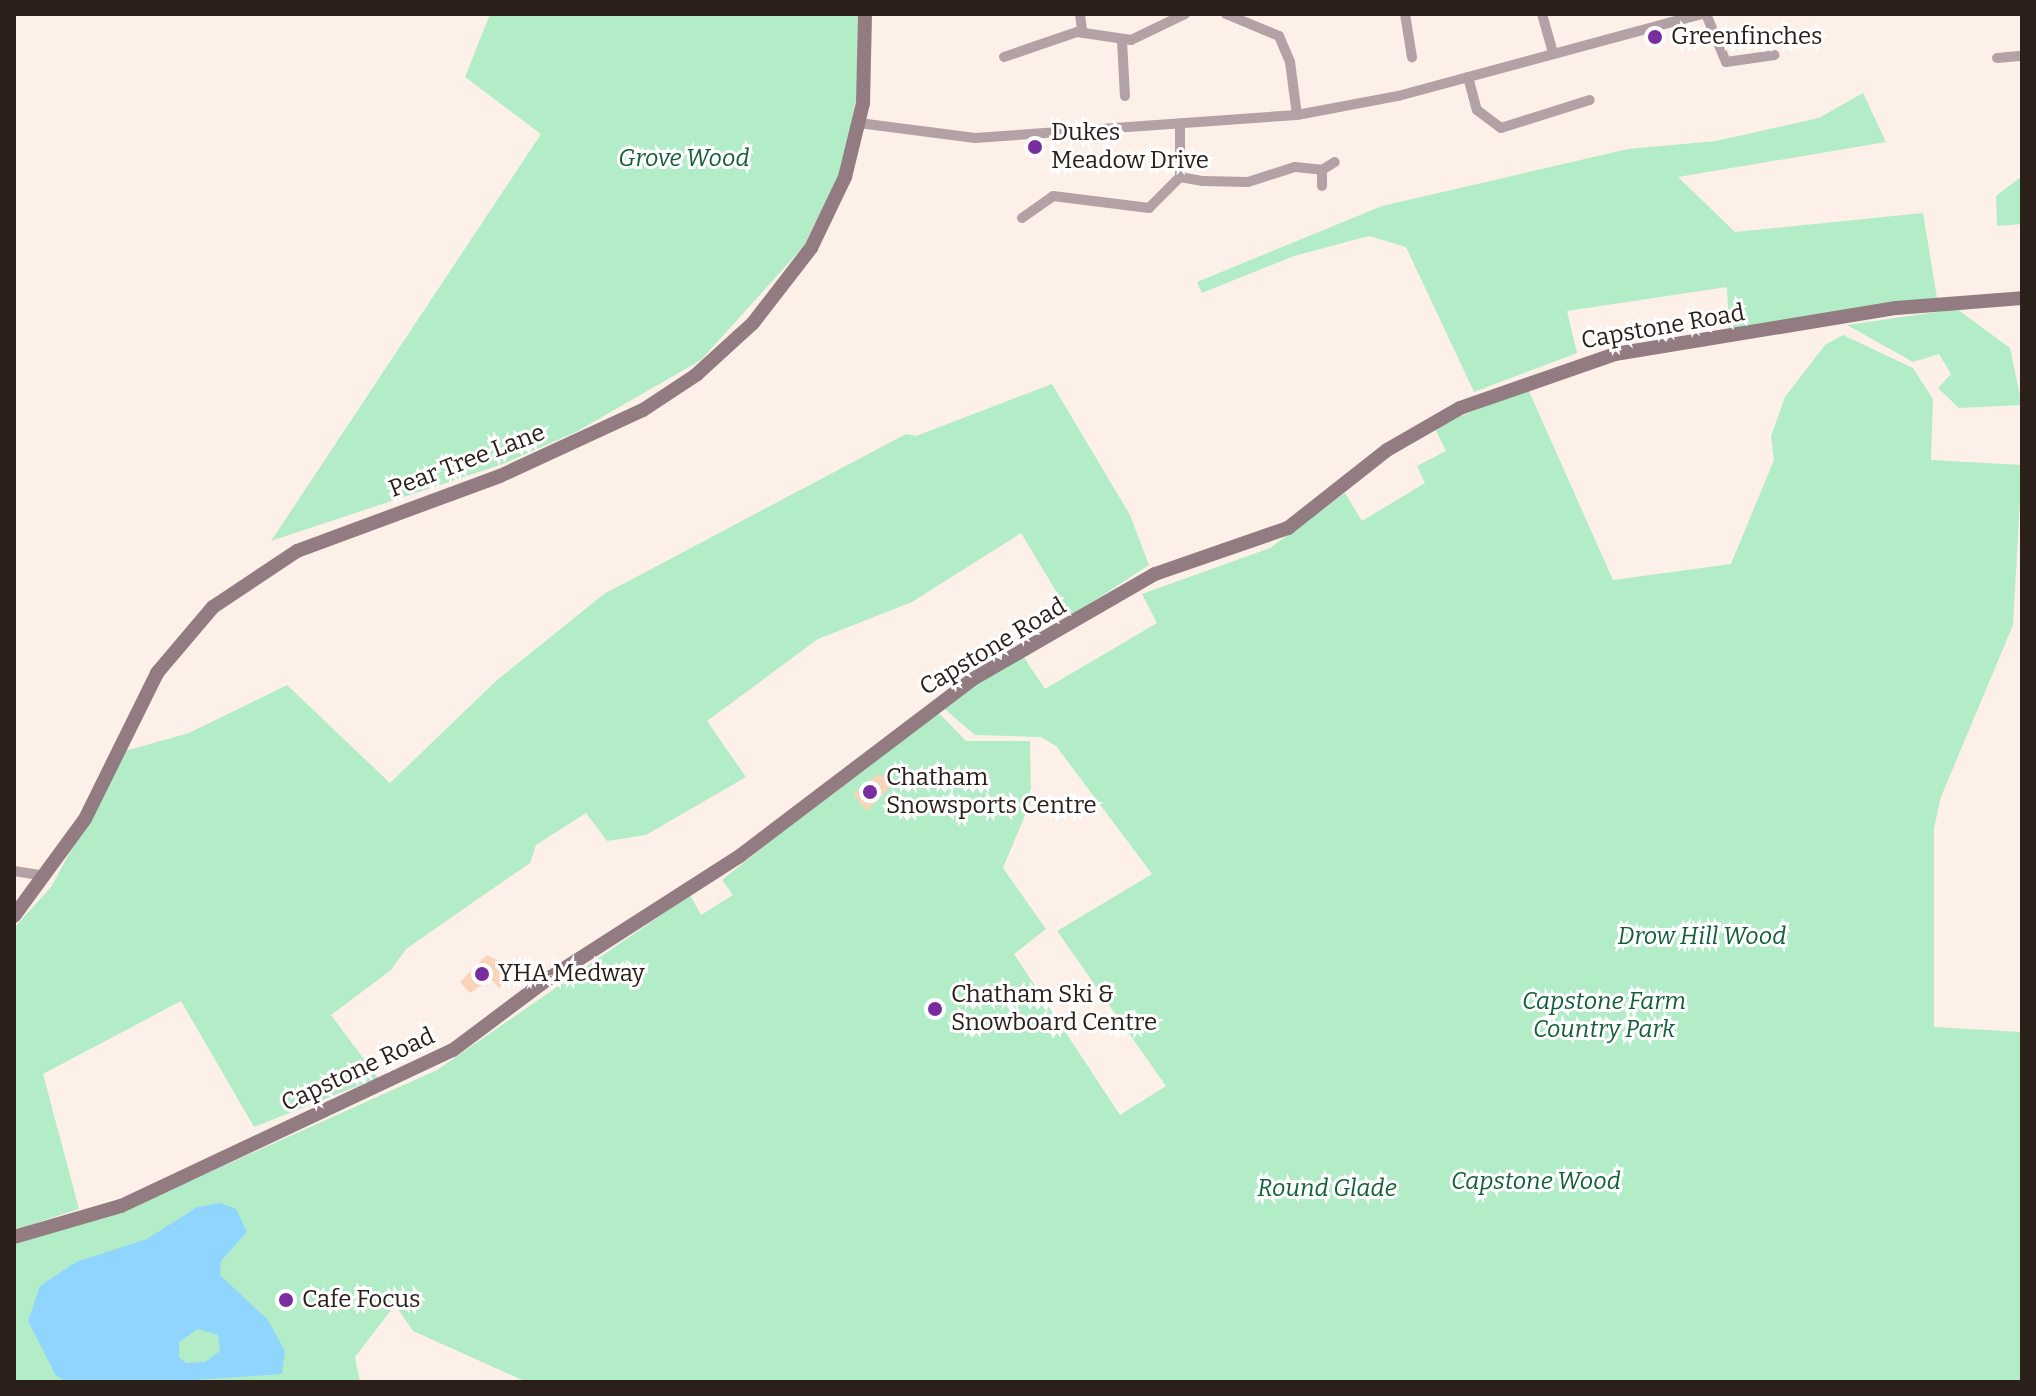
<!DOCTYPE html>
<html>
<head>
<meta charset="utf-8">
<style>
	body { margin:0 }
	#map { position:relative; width:2036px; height:1396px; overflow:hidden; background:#fcf0e8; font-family:Bitter,serif }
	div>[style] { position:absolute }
	.green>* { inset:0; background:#b3edc7 }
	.water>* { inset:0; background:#8fd5fd }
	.building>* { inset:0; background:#f9d4bb }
	.street>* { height:10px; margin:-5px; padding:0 5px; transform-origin:5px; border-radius:5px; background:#b2a2a6 }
	.secondary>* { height:14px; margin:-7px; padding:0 7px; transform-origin:7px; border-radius:7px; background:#937c81 }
	.dots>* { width:22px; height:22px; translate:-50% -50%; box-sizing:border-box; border:4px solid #fff; border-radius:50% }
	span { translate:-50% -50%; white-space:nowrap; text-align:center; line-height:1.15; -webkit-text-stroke:6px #fff; paint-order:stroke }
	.poi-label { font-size:24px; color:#2b2019 }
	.left { translate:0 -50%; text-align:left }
	.park-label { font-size:24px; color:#125f39; font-style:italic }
	.street-label { font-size:24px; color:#2b2019 }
	.frame { position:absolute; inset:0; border:16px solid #2b2019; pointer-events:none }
</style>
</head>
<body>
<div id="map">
	<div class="green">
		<i style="clip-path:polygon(490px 14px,858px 14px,857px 97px,839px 175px,803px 247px,701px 360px,576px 432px,503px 464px,271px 541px,541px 134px,465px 77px)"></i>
		<i style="clip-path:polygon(1863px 93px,1886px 142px,1678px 177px,1735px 232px,1923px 213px,1937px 298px,1729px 330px,1727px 287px,1567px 311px,1577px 353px,1474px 392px,1406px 247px,1369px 236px,1294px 256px,1202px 293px,1197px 282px,1382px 206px,1628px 149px,1716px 141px,1819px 118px)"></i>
		<i style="clip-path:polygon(2022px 176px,2022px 224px,1997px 226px,1996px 196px)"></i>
		<i style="clip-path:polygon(1957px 309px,2010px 348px,2022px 405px,1959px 408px,1938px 388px,1951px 374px,1939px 354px,1913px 362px,1847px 325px)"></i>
		<i style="clip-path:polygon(1843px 335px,1913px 368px,1933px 399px,1931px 460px,2022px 465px,2013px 625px,1941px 797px,1934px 828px,1934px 1027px,2022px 1032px,2022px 1382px,527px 1382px,413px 1331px,395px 1305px,355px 1357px,360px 1382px,14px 1382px,14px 1244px,123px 1211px,437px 1070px,690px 895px,701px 915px,733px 895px,722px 880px,935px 709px,966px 741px,1030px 741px,1031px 801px,1003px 868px,1046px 929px,1014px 954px,1120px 1115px,1166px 1086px,1057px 931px,1152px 874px,1056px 746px,1041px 737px,975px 735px,940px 705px,1023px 656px,1045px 689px,1157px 623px,1142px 594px,1270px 548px,1345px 493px,1362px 521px,1425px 483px,1417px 466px,1446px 451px,1434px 427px,1528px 389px,1613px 580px,1731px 564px,1774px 460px,1771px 436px,1785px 397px,1825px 345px)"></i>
		<i style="clip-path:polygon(1052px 384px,1130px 515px,1149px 565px,1071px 616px,1021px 533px,912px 602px,818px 639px,707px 721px,746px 777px,646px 835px,607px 841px,586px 813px,536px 845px,530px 863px,406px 949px,391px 970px,331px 1015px,378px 1078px,254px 1127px,181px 1001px,43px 1074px,79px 1209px,14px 1230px,14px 928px,51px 887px,125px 751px,189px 733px,287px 685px,390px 783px,496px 681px,604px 594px,906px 434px,916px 436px)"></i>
	</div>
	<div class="water">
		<i style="clip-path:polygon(evenodd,220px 1203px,236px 1209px,247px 1232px,221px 1261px,220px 1275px,268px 1320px,285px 1351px,282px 1374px,163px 1382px,69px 1382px,56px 1376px,28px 1321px,40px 1286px,76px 1262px,147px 1239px,197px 1207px,220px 1203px,198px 1329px,218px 1335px,220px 1351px,205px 1362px,186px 1363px,179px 1357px,179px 1342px,198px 1329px)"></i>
	</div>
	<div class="building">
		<i style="clip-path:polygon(878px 774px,895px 782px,867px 811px,853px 794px)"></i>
		<i style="clip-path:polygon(487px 955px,507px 965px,499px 974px,506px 982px,499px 988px,491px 979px,470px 993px,460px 982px)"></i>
	</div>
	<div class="street">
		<i style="left:1080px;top:14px;width:17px;rotate:83deg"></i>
		<i style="left:1226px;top:14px;width:57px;rotate:22.5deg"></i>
		<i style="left:1279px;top:36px;width:28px;rotate:67deg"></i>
		<i style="left:1290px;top:62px;width:53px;rotate:82.5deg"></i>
		<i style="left:1405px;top:14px;width:44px;rotate:80.8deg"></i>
		<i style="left:1542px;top:14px;width:41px;rotate:74.2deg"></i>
		<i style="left:1706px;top:14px;width:52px;rotate:67.4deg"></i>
		<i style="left:1726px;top:62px;width:49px;rotate:-8.1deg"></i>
		<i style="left:1122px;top:41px;width:55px;rotate:86.9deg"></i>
		<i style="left:1004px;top:57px;width:77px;rotate:-18.9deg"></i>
		<i style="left:1077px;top:32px;width:55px;rotate:8.4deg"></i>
		<i style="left:1131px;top:40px;width:60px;rotate:-25.7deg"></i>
		<i style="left:1997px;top:58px;width:25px;rotate:-5deg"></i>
		<i style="left:1468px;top:77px;width:34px;rotate:75deg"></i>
		<i style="left:1477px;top:110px;width:30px;rotate:37deg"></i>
		<i style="left:1501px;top:128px;width:93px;rotate:-17.5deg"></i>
		<i style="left:859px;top:123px;width:117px;rotate:7.4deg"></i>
		<i style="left:975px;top:138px;width:323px;rotate:-4.1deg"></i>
		<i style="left:1297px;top:115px;width:103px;rotate:-10.7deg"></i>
		<i style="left:1398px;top:96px;width:314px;rotate:-15.1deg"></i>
		<i style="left:1180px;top:127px;width:50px;rotate:90deg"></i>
		<i style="left:1180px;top:177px;width:22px;rotate:10deg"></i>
		<i style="left:1202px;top:181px;width:46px;rotate:1.2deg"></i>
		<i style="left:1248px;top:182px;width:49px;rotate:-17.7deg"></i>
		<i style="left:1295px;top:167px;width:27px;rotate:6deg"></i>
		<i style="left:1322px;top:170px;width:15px;rotate:-32deg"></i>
		<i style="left:1322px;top:170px;width:16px;rotate:90deg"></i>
		<i style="left:1022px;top:218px;width:38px;rotate:-35deg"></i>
		<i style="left:1053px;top:196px;width:97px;rotate:7.1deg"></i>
		<i style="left:1149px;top:208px;width:44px;rotate:-45deg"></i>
		<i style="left:14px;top:871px;width:32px;rotate:9deg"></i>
	</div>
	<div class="secondary">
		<i style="left:14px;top:916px;width:120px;rotate:-53.8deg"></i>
		<i style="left:85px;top:819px;width:163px;rotate:-63.7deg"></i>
		<i style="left:157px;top:673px;width:87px;rotate:-49.7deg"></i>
		<i style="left:213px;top:607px;width:101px;rotate:-33.7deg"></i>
		<i style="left:297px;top:551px;width:216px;rotate:-20.3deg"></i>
		<i style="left:500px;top:476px;width:157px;rotate:-24.8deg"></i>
		<i style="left:643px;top:410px;width:64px;rotate:-33.4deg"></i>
		<i style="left:696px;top:375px;width:77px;rotate:-42.4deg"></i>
		<i style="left:753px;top:323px;width:95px;rotate:-52.3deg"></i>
		<i style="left:811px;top:248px;width:79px;rotate:-64.4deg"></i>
		<i style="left:845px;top:177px;width:76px;rotate:-76.3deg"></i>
		<i style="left:863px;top:103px;width:89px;rotate:-88.7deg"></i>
		<i style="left:14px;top:1237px;width:111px;rotate:-16.2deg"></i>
		<i style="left:121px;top:1206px;width:367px;rotate:-25.2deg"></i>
		<i style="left:453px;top:1050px;width:119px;rotate:-36.8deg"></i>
		<i style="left:548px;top:979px;width:229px;rotate:-32.7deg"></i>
		<i style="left:741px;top:855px;width:291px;rotate:-37.2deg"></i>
		<i style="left:973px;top:679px;width:210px;rotate:-30deg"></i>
		<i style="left:1155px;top:574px;width:141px;rotate:-19.1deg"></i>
		<i style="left:1288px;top:528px;width:126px;rotate:-38.2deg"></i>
		<i style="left:1387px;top:450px;width:84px;rotate:-29.9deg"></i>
		<i style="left:1460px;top:408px;width:164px;rotate:-19.2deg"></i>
		<i style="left:1615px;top:354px;width:285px;rotate:-9.3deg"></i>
		<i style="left:1896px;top:308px;width:126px;rotate:-4.5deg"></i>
	</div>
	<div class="dots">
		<i style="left:1655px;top:37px;background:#792ea0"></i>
		<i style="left:1035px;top:147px;background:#792ea0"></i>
		<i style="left:870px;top:792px;background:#792ea0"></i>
		<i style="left:482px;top:974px;background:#792ea0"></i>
		<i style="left:935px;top:1009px;background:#792ea0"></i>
		<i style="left:286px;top:1300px;background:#792ea0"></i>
	</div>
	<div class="poi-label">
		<span class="left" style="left:1671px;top:37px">Greenfinches</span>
		<span class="left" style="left:1051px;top:147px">Dukes<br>Meadow Drive</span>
		<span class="left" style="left:886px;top:792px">Chatham<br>Snowsports Centre</span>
		<span class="left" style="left:498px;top:974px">YHA Medway</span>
		<span class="left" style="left:951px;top:1009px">Chatham Ski &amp;<br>Snowboard Centre</span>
		<span class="left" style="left:302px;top:1300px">Cafe Focus</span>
	</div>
	<div class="park-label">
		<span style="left:684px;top:159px">Grove Wood</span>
		<span style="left:1702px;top:937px">Drow Hill Wood</span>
		<span style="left:1604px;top:1016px">Capstone Farm<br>Country Park</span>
		<span style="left:1536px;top:1182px">Capstone Wood</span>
		<span style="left:1327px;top:1189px">Round Glade</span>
	</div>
	<div class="street-label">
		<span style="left:1663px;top:327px;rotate:-10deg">Capstone Road</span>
		<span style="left:467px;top:461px;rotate:-21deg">Pear Tree Lane</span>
		<span style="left:993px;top:647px;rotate:-31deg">Capstone Road</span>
		<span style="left:358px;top:1070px;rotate:-25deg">Capstone Road</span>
	</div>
	<div class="frame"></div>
</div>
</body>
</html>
